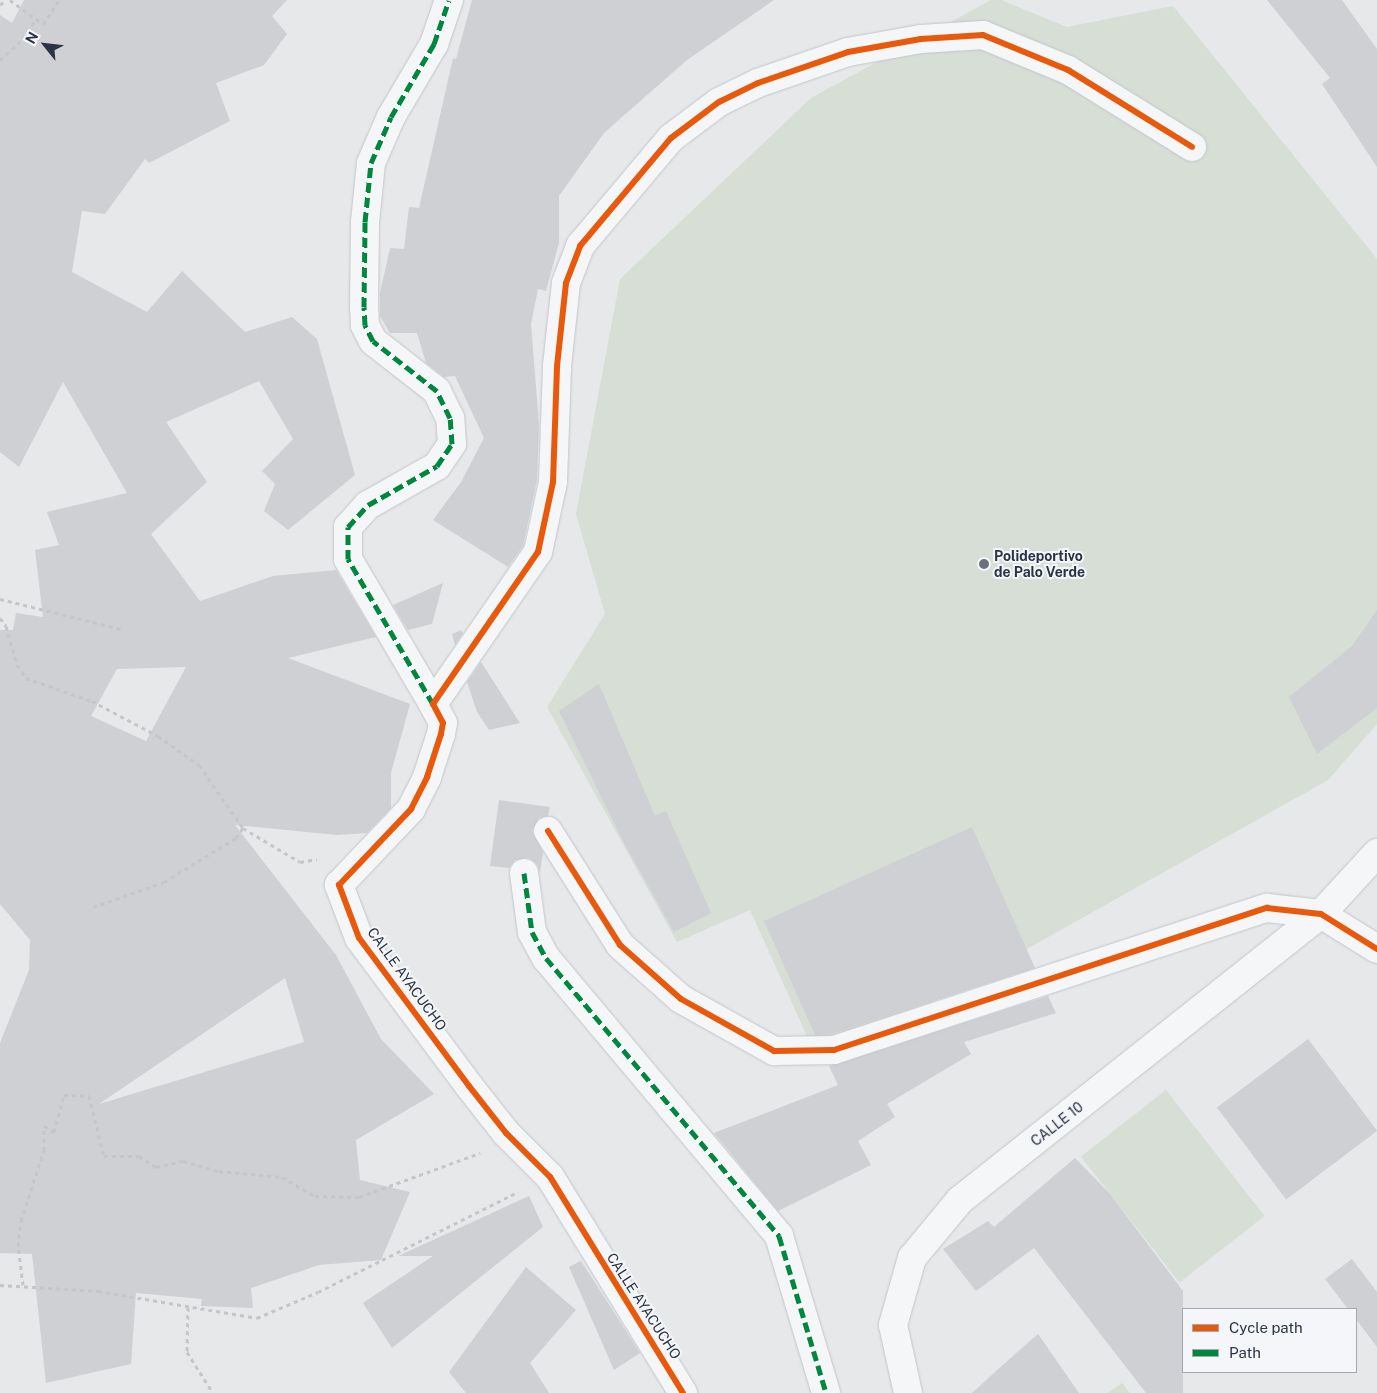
<!DOCTYPE html>
<html>
<head>
<meta charset="utf-8">
<style>
	body { margin:0 }
	#map { position:relative; width:1377px; height:1393px; overflow:hidden; background:#e6e8ea; font-family:"Public Sans",sans-serif }
	div>[style] { position:absolute }
	.green>* { inset:0; background:#d6ded6; transform-origin:0 0 }
	.building>* { inset:0; background:#ced0d3; transform-origin:0 0 }
	.path>* { height:3px; margin-top:-1.5px; transform-origin:0; background:repeating-linear-gradient(90deg,#c5c6ca 0 4px,transparent 0 8px) }
	.roads { filter:drop-shadow(0 0 1px #c4c6c8) drop-shadow(0 0 1px #c4c6c8) }
	.minor>* { height:28px; margin:-14px; padding:0 14px; transform-origin:14px; border-radius:14px; background:#f5f6f7 }
	.quiet>* { height:5px; margin-top:-2.5px; transform-origin:0; background:repeating-linear-gradient(90deg,#00873e 0 10px,transparent 0 15px) }
	.cycleway>* { height:6px; margin:-3px; padding:0 3px; transform-origin:3px; border-radius:3px; background:#e8590c }
	.dots>* { width:14px; height:14px; translate:-50% -50%; box-sizing:border-box; border:2px solid #f4f6f9; border-radius:50% }
	span { translate:-50% -50%; white-space:nowrap; text-align:center; line-height:1.15; -webkit-text-stroke:4px #f4f6f9; paint-order:stroke }
	.poi-label { font-size:14px; color:#2b3445; font-weight:700 }
	.left { translate:0 -50%; text-align:left }
	.street-label { font-size:14px; color:#2b3445 }
	.legend { position:absolute; left:1182px; top:1308px; width:175px; height:65px; box-sizing:border-box; background:#f4f6f9; border:1px solid #a4a8b1; margin:0; padding:6px 9px; list-style:none; font-size:15px; color:#2b3445 }
	.legend li { display:flex; align-items:center; gap:10px; height:25px }
	.legend b { width:25px; border:1px solid #a4a8b1 }
	.north { position:absolute; left:20px; top:20px; width:50px; height:50px; -webkit-text-stroke:4px #f4f6f9; paint-order:stroke; rotate:299deg; font-size:14px; font-weight:700; line-height:20px; text-align:center; color:#2b3445 }
	.north::after { content:''; display:block; margin:auto; width:18px; height:22px; background:#2b3445; clip-path:polygon(50% 0,100% 100%,50% 72%,0 100%) }
</style>
</head>
<body>
<div id="map">
	<div class="green">
		<i style="clip-path:polygon(991px 0,1001px 0,1067px 27px,1173px 6px,1377px 259px,1377px 724px,1328px 780px,927px 1005px,811px 1045px,750px 910px,677px 942px,547px 707px,605px 614px,576px 514px,620px 279px,811px 98px)"></i>
		<i style="left:1166px;top:1090px;width:160px;height:108px;rotate:52deg"></i>
		<i style="clip-path:polygon(1122px 1383px,1130px 1393px,1108px 1393px)"></i>
	</div>
	<div class="building">
		<i style="clip-path:polygon(evenodd,24px 0,287px 0,272px 16px,287px 34px,264px 65px,216px 83px,230px 121px,149px 163px,145px 159px,105px 214px,82px 211px,72px 272px,147px 312px,182px 271px,245px 332px,292px 317px,317px 339px,355px 475px,288px 530px,264px 511px,275px 484px,262px 471px,293px 439px,259px 381px,166px 422px,207px 482px,151px 534px,200px 601px,273px 576px,336px 570px,376px 637px,288px 658px,410px 704px,391px 773px,391px 808px,367px 833px,337px 835px,235px 825px,336px 955px,381px 1039px,434px 1094px,356px 1140px,360px 1180px,410px 1192px,381px 1260px,319px 1265px,251px 1288px,253px 1308px,201px 1306px,202px 1299px,136px 1293px,131px 1364px,46px 1383px,32px 1254px,0 1253px,0 1043px,29px 970px,30px 940px,0 904px,0 630px,13px 630px,16px 613px,43px 617px,35px 550px,59px 545px,47px 512px,127px 493px,63px 382px,19px 467px,0 452px,0 15px,12px 23px,24px 0,186px 667px,146px 741px,91px 716px,117px 669px,186px 667px,24px 0,285px 978px,304px 1042px,99px 1104px,285px 978px)"></i>
		<i style="clip-path:polygon(472px 0,774px 0,687px 60px,604px 133px,559px 196px,559px 243px,546px 291px,538px 289px,531px 324px,539px 425px,537px 480px,523px 546px,508px 567px,433px 520px,461px 482px,484px 438px,455px 376px,444px 377px,426px 363px,417px 333px,390px 333px,380px 316px,380px 293px,390px 248px,404px 249px,409px 207px,419px 208px,453px 58px,456px 59px)"></i>
		<i style="clip-path:polygon(1267px 0,1342px 0,1377px 49px,1377px 167px,1322px 84px,1330px 78px)"></i>
		<i style="clip-path:polygon(443px 583px,432px 624px,408px 630px,393px 605px)"></i>
		<i style="clip-path:polygon(1377px 610px,1377px 708px,1317px 754px,1289px 697px,1352px 646px)"></i>
		<i style="clip-path:polygon(461px 630px,463px 633px,455px 645px,452px 634px)"></i>
		<i style="clip-path:polygon(481px 662px,520px 723px,489px 730px,477px 712px,467px 682px)"></i>
		<i style="clip-path:polygon(599px 684px,655px 816px,666px 811px,711px 913px,674px 932px,624px 843px,559px 711px)"></i>
		<i style="clip-path:polygon(499px 800px,550px 807px,548px 816px,539px 818px,532px 831px,543px 852px,540px 873px,537px 864px,529px 858px,515px 860px,509px 868px,490px 866px)"></i>
		<i style="clip-path:polygon(972px 827px,1035px 968px,831px 1034px,815px 1035px,764px 921px)"></i>
		<i style="clip-path:polygon(1048px 996px,1056px 1013px,964px 1042px,971px 1054px,887px 1104px,895px 1117px,858px 1141px,871px 1165px,778px 1211px,714px 1133px,838px 1085px,829px 1066px)"></i>
		<i style="left:1308px;top:1039px;width:115px;height:114px;rotate:53deg"></i>
		<i style="clip-path:polygon(1075px 1158px,1110px 1194px,1183px 1291px,1183px 1393px,1146px 1393px,1034px 1248px,976px 1291px,943px 1249px,988px 1221px,994px 1227px)"></i>
		<i style="clip-path:polygon(529px 1196px,543px 1227px,392px 1348px,363px 1303px,433px 1256px,398px 1256px)"></i>
		<i style="clip-path:polygon(1352px 1259px,1377px 1292px,1377px 1347px,1356px 1319px,1356px 1309px,1348px 1309px,1325px 1279px)"></i>
		<i style="clip-path:polygon(581px 1261px,640px 1353px,614px 1370px,569px 1267px)"></i>
		<i style="clip-path:polygon(526px 1267px,576px 1310px,530px 1363px,549px 1393px,466px 1393px,449px 1372px)"></i>
		<i style="clip-path:polygon(1038px 1334px,1079px 1393px,972px 1393px,1005px 1363px)"></i>
	</div>
	<div class="path">
		<i style="left:10px;top:0;width:41px;rotate:36deg"></i>
		<i style="left:43px;top:24px;width:29px;rotate:-56deg"></i>
		<i style="left:0;top:5px;width:7px;rotate:-45deg"></i>
		<i style="left:0;top:60px;width:31px;rotate:-42deg"></i>
		<i style="left:23px;top:39px;width:24px;rotate:-57deg"></i>
		<i style="left:0;top:599px;width:125px;rotate:13.9deg"></i>
		<i style="left:0;top:618px;width:10px;rotate:53deg"></i>
		<i style="left:6px;top:626px;width:41px;rotate:74.2deg"></i>
		<i style="left:17px;top:665px;width:16px;rotate:55deg"></i>
		<i style="left:26px;top:678px;width:70px;rotate:19.2deg"></i>
		<i style="left:92px;top:701px;width:75px;rotate:27.9deg"></i>
		<i style="left:158px;top:736px;width:50px;rotate:35.3deg"></i>
		<i style="left:199px;top:765px;width:77px;rotate:55.1deg"></i>
		<i style="left:243px;top:828px;width:66px;rotate:30.8deg"></i>
		<i style="left:300px;top:862px;width:17px;rotate:-10deg"></i>
		<i style="left:93px;top:907px;width:75px;rotate:-19.4deg"></i>
		<i style="left:164px;top:882px;width:84px;rotate:-31.4deg"></i>
		<i style="left:236px;top:838px;width:12px;rotate:-55deg"></i>
		<i style="left:0;top:1285px;width:98px;rotate:3.5deg"></i>
		<i style="left:98px;top:1291px;width:161px;rotate:9.6deg"></i>
		<i style="left:257px;top:1318px;width:66px;rotate:-23.1deg"></i>
		<i style="left:318px;top:1292px;width:224px;rotate:-26.6deg"></i>
		<i style="left:23px;top:1285px;width:39px;rotate:-97deg"></i>
		<i style="left:18px;top:1246px;width:25px;rotate:-83deg"></i>
		<i style="left:21px;top:1221px;width:75px;rotate:-72.1deg"></i>
		<i style="left:44px;top:1150px;width:24px;rotate:-90deg"></i>
		<i style="left:44px;top:1126px;width:12px;rotate:31deg"></i>
		<i style="left:54px;top:1132px;width:38px;rotate:-75deg"></i>
		<i style="left:64px;top:1095px;width:25px;rotate:2deg"></i>
		<i style="left:89px;top:1096px;width:62px;rotate:76deg"></i>
		<i style="left:104px;top:1156px;width:35px"></i>
		<i style="left:139px;top:1156px;width:20px;rotate:33deg"></i>
		<i style="left:156px;top:1167px;width:28px;rotate:-13deg"></i>
		<i style="left:183px;top:1161px;width:37px;rotate:16deg"></i>
		<i style="left:219px;top:1171px;width:63px;rotate:5.4deg"></i>
		<i style="left:282px;top:1177px;width:38px;rotate:30deg"></i>
		<i style="left:315px;top:1196px;width:44px;rotate:1.3deg"></i>
		<i style="left:359px;top:1197px;width:129px;rotate:-20deg"></i>
		<i style="left:188px;top:1307px;width:45px;rotate:91.3deg"></i>
		<i style="left:187px;top:1352px;width:49px;rotate:57.6deg"></i>
	</div>
	<div class="roads">
		<div class="minor">
			<i style="left:433px;top:704px;width:168px;rotate:-120.4deg"></i>
			<i style="left:348px;top:559px;width:32px;rotate:-90deg"></i>
			<i style="left:348px;top:527px;width:30px;rotate:-48deg"></i>
			<i style="left:368px;top:505px;width:79px;rotate:-29.5deg"></i>
			<i style="left:437px;top:466px;width:27px;rotate:-56deg"></i>
			<i style="left:452px;top:444px;width:26px;rotate:-94deg"></i>
			<i style="left:450px;top:418px;width:30px;rotate:-116deg"></i>
			<i style="left:437px;top:391px;width:81px;rotate:-142deg"></i>
			<i style="left:373px;top:341px;width:18px;rotate:-117deg"></i>
			<i style="left:365px;top:325px;width:18px;rotate:-93deg"></i>
			<i style="left:364px;top:307px;width:85px;rotate:-89.3deg"></i>
			<i style="left:365px;top:222px;width:59px;rotate:-84.2deg"></i>
			<i style="left:371px;top:163px;width:50px;rotate:-66.5deg"></i>
			<i style="left:391px;top:117px;width:85px;rotate:-59.5deg"></i>
			<i style="left:434px;top:44px;width:46px;rotate:-71.2deg"></i>
			<i style="left:548px;top:831px;width:135px;rotate:57.7deg"></i>
			<i style="left:620px;top:945px;width:81px;rotate:41.5deg"></i>
			<i style="left:681px;top:999px;width:107px;rotate:29.2deg"></i>
			<i style="left:774px;top:1051px;width:60px;rotate:-1deg"></i>
			<i style="left:834px;top:1050px;width:456px;rotate:-18.2deg"></i>
			<i style="left:1267px;top:908px;width:54px;rotate:6.3deg"></i>
			<i style="left:1321px;top:914px;width:66px;rotate:32deg"></i>
			<i style="left:524px;top:873px;width:60px;rotate:82.3deg"></i>
			<i style="left:532px;top:932px;width:30px;rotate:62deg"></i>
			<i style="left:546px;top:958px;width:363px;rotate:50deg"></i>
			<i style="left:779px;top:1236px;width:164px;rotate:73.3deg"></i>
			<i style="left:683px;top:1393px;width:254px;rotate:-121.6deg"></i>
			<i style="left:550px;top:1177px;width:62px;rotate:-135deg"></i>
			<i style="left:506px;top:1133px;width:60px;rotate:-128.2deg"></i>
			<i style="left:469px;top:1086px;width:184px;rotate:-126.6deg"></i>
			<i style="left:359px;top:938px;width:57px;rotate:-110.7deg"></i>
			<i style="left:339px;top:885px;width:105px;rotate:-46.5deg"></i>
			<i style="left:411px;top:809px;width:36px;rotate:-63deg"></i>
			<i style="left:427px;top:777px;width:45px;rotate:-72deg"></i>
			<i style="left:441px;top:734px;width:11px;rotate:-80deg"></i>
			<i style="left:443px;top:723px;width:21px;rotate:-118deg"></i>
			<i style="left:433px;top:704px;width:185px;rotate:-55.4deg"></i>
			<i style="left:538px;top:552px;width:72px;rotate:-77.9deg"></i>
			<i style="left:553px;top:482px;width:116px;rotate:-88deg"></i>
			<i style="left:557px;top:366px;width:83px;rotate:-83.8deg"></i>
			<i style="left:566px;top:283px;width:40px;rotate:-69deg"></i>
			<i style="left:580px;top:246px;width:141px;rotate:-49.9deg"></i>
			<i style="left:671px;top:138px;width:60px;rotate:-36.9deg"></i>
			<i style="left:719px;top:102px;width:43px;rotate:-26deg"></i>
			<i style="left:758px;top:83px;width:95px;rotate:-19deg"></i>
			<i style="left:848px;top:52px;width:74px;rotate:-10.1deg"></i>
			<i style="left:921px;top:39px;width:62px;rotate:-3.7deg"></i>
			<i style="left:983px;top:35px;width:92px;rotate:22.4deg"></i>
			<i style="left:1068px;top:70px;width:146px;rotate:31.8deg"></i>
			<i style="left:908px;top:1393px;width:70px;rotate:-102.4deg"></i>
			<i style="left:893px;top:1325px;width:70px;rotate:-74.2deg"></i>
			<i style="left:912px;top:1258px;width:75px;rotate:-50.4deg"></i>
			<i style="left:960px;top:1200px;width:461px;rotate:-38.4deg"></i>
			<i style="left:1321px;top:914px;width:83px;rotate:-47.4deg"></i>
		</div>
	</div>
	<div class="quiet">
		<i style="left:433px;top:704px;width:168px;rotate:-120.4deg"></i>
		<i style="left:348px;top:559px;width:32px;rotate:-90deg"></i>
		<i style="left:348px;top:527px;width:30px;rotate:-48deg"></i>
		<i style="left:368px;top:505px;width:79px;rotate:-29.5deg"></i>
		<i style="left:437px;top:466px;width:27px;rotate:-56deg"></i>
		<i style="left:452px;top:444px;width:26px;rotate:-94deg"></i>
		<i style="left:450px;top:418px;width:30px;rotate:-116deg"></i>
		<i style="left:437px;top:391px;width:81px;rotate:-142deg"></i>
		<i style="left:373px;top:341px;width:18px;rotate:-117deg"></i>
		<i style="left:365px;top:325px;width:18px;rotate:-93deg"></i>
		<i style="left:364px;top:307px;width:85px;rotate:-89.3deg"></i>
		<i style="left:365px;top:222px;width:59px;rotate:-84.2deg"></i>
		<i style="left:371px;top:163px;width:50px;rotate:-66.5deg"></i>
		<i style="left:391px;top:117px;width:85px;rotate:-59.5deg"></i>
		<i style="left:434px;top:44px;width:46px;rotate:-71.2deg"></i>
		<i style="left:524px;top:873px;width:60px;rotate:82.3deg"></i>
		<i style="left:532px;top:932px;width:30px;rotate:62deg"></i>
		<i style="left:546px;top:958px;width:363px;rotate:50deg"></i>
		<i style="left:779px;top:1236px;width:164px;rotate:73.3deg"></i>
	</div>
	<div class="cycleway">
		<i style="left:548px;top:831px;width:135px;rotate:57.7deg"></i>
		<i style="left:620px;top:945px;width:81px;rotate:41.5deg"></i>
		<i style="left:681px;top:999px;width:107px;rotate:29.2deg"></i>
		<i style="left:774px;top:1051px;width:60px;rotate:-1deg"></i>
		<i style="left:834px;top:1050px;width:456px;rotate:-18.2deg"></i>
		<i style="left:1267px;top:908px;width:54px;rotate:6.3deg"></i>
		<i style="left:1321px;top:914px;width:66px;rotate:32deg"></i>
		<i style="left:683px;top:1393px;width:254px;rotate:-121.6deg"></i>
		<i style="left:550px;top:1177px;width:62px;rotate:-135deg"></i>
		<i style="left:506px;top:1133px;width:60px;rotate:-128.2deg"></i>
		<i style="left:469px;top:1086px;width:184px;rotate:-126.6deg"></i>
		<i style="left:359px;top:938px;width:57px;rotate:-110.7deg"></i>
		<i style="left:339px;top:885px;width:105px;rotate:-46.5deg"></i>
		<i style="left:411px;top:809px;width:36px;rotate:-63deg"></i>
		<i style="left:427px;top:777px;width:45px;rotate:-72deg"></i>
		<i style="left:441px;top:734px;width:11px;rotate:-80deg"></i>
		<i style="left:443px;top:723px;width:21px;rotate:-118deg"></i>
		<i style="left:433px;top:704px;width:185px;rotate:-55.4deg"></i>
		<i style="left:538px;top:552px;width:72px;rotate:-77.9deg"></i>
		<i style="left:553px;top:482px;width:116px;rotate:-88deg"></i>
		<i style="left:557px;top:366px;width:83px;rotate:-83.8deg"></i>
		<i style="left:566px;top:283px;width:40px;rotate:-69deg"></i>
		<i style="left:580px;top:246px;width:141px;rotate:-49.9deg"></i>
		<i style="left:671px;top:138px;width:60px;rotate:-36.9deg"></i>
		<i style="left:719px;top:102px;width:43px;rotate:-26deg"></i>
		<i style="left:758px;top:83px;width:95px;rotate:-19deg"></i>
		<i style="left:848px;top:52px;width:74px;rotate:-10.1deg"></i>
		<i style="left:921px;top:39px;width:62px;rotate:-3.7deg"></i>
		<i style="left:983px;top:35px;width:92px;rotate:22.4deg"></i>
		<i style="left:1068px;top:70px;width:146px;rotate:31.8deg"></i>
	</div>
	<div class="dots">
		<i style="left:984px;top:564px;background:#6c737f"></i>
	</div>
	<div class="poi-label">
		<span class="left" style="left:994px;top:564px">Polideportivo<br>de Palo Verde</span>
	</div>
	<div class="street-label">
		<span style="left:407px;top:979px;rotate:54deg">CALLE AYACUCHO</span>
		<span style="left:1057px;top:1124px;rotate:-38deg">CALLE 10</span>
		<span style="left:644px;top:1306px;rotate:57deg">CALLE AYACUCHO</span>
	</div>
	<ul class="legend">
	<li><b style="height:6px;background:#e8590c"></b>Cycle path</li>
	<li><b style="height:6px;background:#00873e"></b>Path</li>
	</ul>
	<div class="north">N</div>
</div>
</body>
</html>
